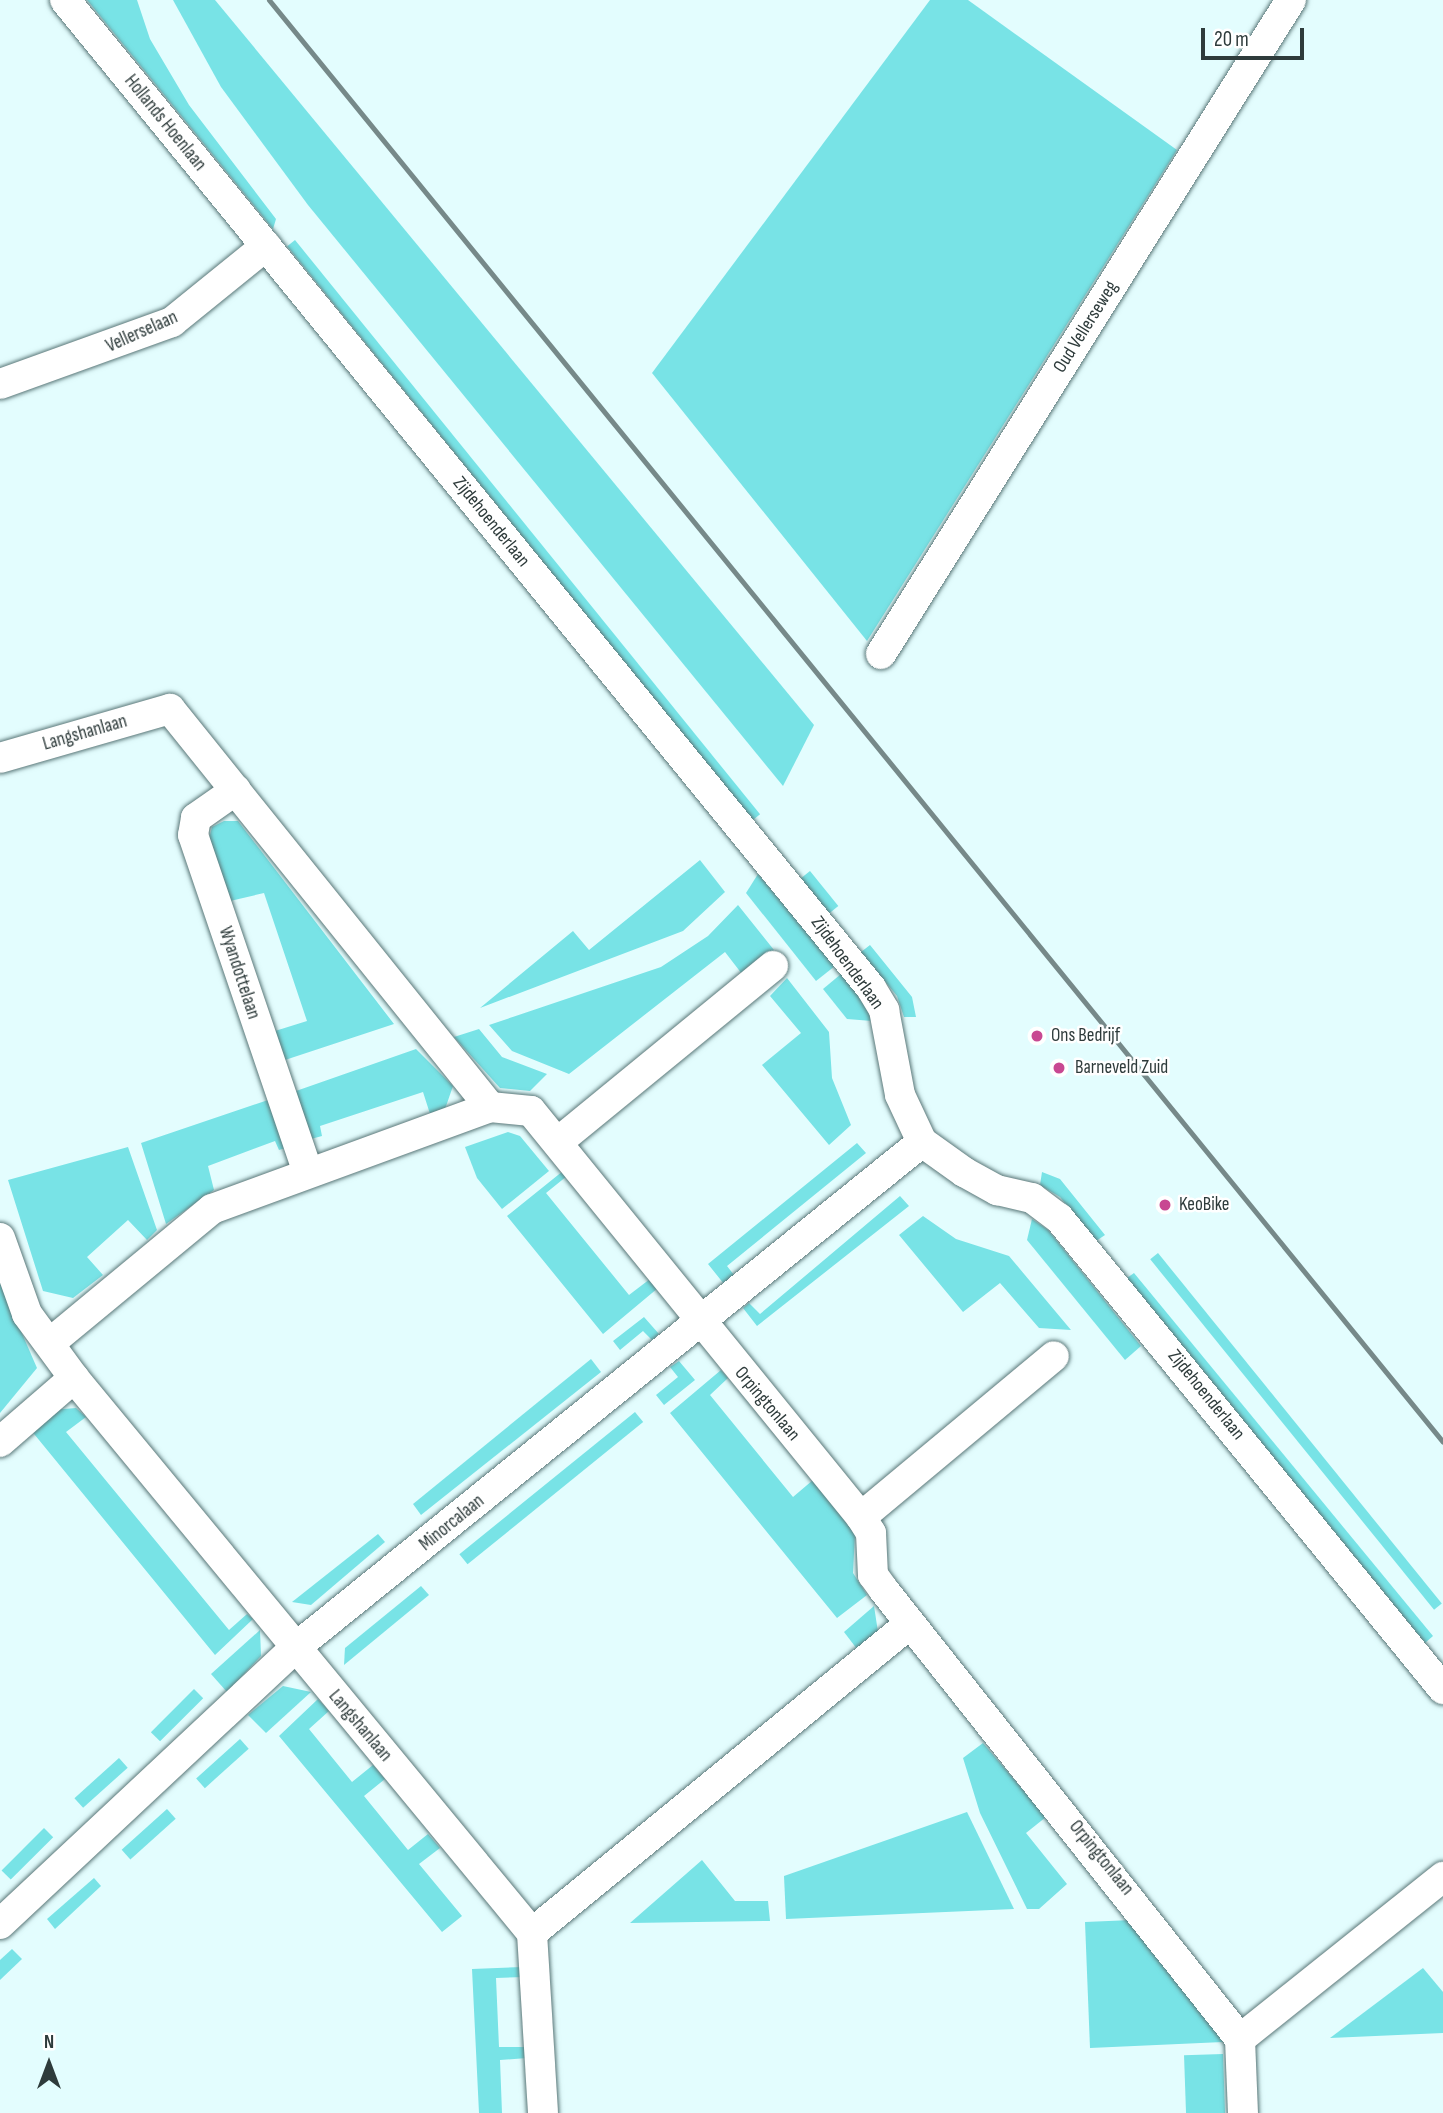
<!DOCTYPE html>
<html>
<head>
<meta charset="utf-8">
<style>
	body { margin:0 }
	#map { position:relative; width:1443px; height:2113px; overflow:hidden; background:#e3fdfe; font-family:"Sofia Sans Condensed",sans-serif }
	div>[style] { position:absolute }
	.green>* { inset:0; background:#78e3e6; transform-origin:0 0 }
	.roads { filter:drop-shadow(0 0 2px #5a7778) drop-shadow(0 0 2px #5a7778) }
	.street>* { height:30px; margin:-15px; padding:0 15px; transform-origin:15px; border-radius:15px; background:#fff }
	.rail>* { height:5px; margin:-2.5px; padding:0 2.5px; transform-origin:2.5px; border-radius:2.5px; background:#768989 }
	.dots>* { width:19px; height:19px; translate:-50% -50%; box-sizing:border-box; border:4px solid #fff; border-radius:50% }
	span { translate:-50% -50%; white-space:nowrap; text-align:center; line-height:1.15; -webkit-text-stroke:5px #fff; paint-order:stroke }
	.street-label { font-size:19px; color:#2e3b3b }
	.poi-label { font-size:19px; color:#2e3b3b }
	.left { translate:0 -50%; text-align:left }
	.north { position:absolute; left:14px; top:2029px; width:70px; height:70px; -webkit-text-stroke:5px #fff; paint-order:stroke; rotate:0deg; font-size:19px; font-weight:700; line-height:28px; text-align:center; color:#2e3b3b }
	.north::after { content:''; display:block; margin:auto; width:24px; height:32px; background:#2e3b3b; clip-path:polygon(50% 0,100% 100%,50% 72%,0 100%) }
	.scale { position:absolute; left:1201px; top:28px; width:103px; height:32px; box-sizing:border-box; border:4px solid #2e3b3b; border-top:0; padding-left:9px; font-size:21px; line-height:24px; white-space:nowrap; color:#2e3b3b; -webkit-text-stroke:5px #fff; paint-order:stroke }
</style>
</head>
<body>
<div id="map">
	<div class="green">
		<i style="clip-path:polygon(87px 0,137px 0,150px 39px,189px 105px,276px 219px,273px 229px)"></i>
		<i style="clip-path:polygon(173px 0,215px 0,814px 725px,783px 786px,308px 205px,221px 87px)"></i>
		<i style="clip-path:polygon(930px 0,968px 0,1177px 150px,867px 641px,652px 373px)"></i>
		<i style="left:295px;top:240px;width:739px;height:10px;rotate:51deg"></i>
		<i style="clip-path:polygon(224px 821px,238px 821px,394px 1024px,285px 1060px,275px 1031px,307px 1021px,264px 893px,230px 901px,209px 839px,212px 827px)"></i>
		<i style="clip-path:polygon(700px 860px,725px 892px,683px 931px,480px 1008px,573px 931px,589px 950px)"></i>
		<i style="left:810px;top:871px;width:45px;height:12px;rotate:51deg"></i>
		<i style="clip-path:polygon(758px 874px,835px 966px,816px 981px,746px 893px)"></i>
		<i style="clip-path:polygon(738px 905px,774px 950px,742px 974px,725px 952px,569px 1074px,512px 1051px,489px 1025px,661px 967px,708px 936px)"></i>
		<i style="clip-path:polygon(870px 945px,912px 997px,916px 1017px,904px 1017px,897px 996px,861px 952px)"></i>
		<i style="clip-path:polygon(841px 974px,868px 1008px,872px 1021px,847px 1019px,823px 989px)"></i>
		<i style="clip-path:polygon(787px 978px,829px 1032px,832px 1078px,851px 1125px,829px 1145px,762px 1065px,801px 1033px,770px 996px)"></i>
		<i style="clip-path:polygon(479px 1029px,502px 1057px,547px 1074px,530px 1091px,500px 1088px,454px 1037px)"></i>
		<i style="clip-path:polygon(416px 1049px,453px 1086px,444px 1112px,431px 1117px,423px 1092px,320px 1126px,322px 1136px,311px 1139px,296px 1091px)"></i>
		<i style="clip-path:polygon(274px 1098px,292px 1146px,279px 1150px,275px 1141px,208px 1166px,214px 1190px,166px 1224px,141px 1143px)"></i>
		<i style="clip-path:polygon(508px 1132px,520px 1136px,549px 1171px,502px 1209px,477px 1178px,465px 1147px)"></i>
		<i style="clip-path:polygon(857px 1143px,866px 1153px,727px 1266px,734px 1275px,724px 1284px,708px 1264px)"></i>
		<i style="clip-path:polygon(128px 1147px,157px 1230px,147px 1240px,128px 1220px,87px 1257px,103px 1275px,73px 1298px,43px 1291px,8px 1180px)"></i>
		<i style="clip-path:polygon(563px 1171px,567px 1176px,546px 1193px,629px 1295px,650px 1279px,658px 1288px,603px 1334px,507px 1216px)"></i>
		<i style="clip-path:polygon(1042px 1172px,1060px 1179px,1105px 1235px,1096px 1241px,1060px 1197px,1040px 1185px)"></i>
		<i style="clip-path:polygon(900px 1196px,909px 1206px,757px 1326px,743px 1308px,749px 1303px,760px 1314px)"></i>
		<i style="clip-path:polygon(923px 1216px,956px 1239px,1009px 1256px,1071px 1330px,1039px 1328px,1000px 1283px,963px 1312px,899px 1235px)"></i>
		<i style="clip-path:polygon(1032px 1219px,1048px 1230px,1141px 1346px,1125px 1360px,1027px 1240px)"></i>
		<i style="left:1158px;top:1253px;width:451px;height:10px;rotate:51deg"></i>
		<i style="clip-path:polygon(1134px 1273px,1433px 1636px,1425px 1643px,1127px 1278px)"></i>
		<i style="clip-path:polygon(0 1283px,37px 1368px,0 1413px)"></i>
		<i style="clip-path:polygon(644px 1317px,659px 1334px,652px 1340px,643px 1331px,620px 1350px,613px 1341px)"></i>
		<i style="clip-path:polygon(591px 1359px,601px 1372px,421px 1515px,413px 1504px)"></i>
		<i style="clip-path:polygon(679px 1361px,695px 1380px,664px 1405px,656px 1395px,678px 1377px,670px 1367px)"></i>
		<i style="clip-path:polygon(721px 1370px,728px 1378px,710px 1395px,793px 1497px,813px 1480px,855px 1534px,853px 1573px,867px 1595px,837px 1618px,670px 1413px)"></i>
		<i style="clip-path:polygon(76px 1408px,86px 1417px,66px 1432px,229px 1630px,247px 1614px,253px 1619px,215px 1655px,30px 1429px,52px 1410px)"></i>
		<i style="left:635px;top:1412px;width:13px;height:226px;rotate:51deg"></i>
		<i style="clip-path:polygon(378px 1534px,385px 1542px,311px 1605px,292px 1602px)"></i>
		<i style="clip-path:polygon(421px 1586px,429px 1595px,344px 1665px,345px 1648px)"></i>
		<i style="clip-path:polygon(874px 1606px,878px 1632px,857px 1649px,844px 1632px)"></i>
		<i style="clip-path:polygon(260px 1630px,261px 1656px,227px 1692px,211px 1674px)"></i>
		<i style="clip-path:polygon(283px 1686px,311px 1692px,266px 1733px,248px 1715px)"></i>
		<i style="left:194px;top:1689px;width:13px;height:61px;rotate:45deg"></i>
		<i style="clip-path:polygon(318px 1699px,329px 1711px,309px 1729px,352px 1782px,373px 1765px,385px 1779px,364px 1796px,408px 1850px,428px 1834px,440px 1848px,419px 1864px,462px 1916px,442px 1932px,279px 1736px)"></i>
		<i style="left:240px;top:1739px;width:13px;height:59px;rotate:48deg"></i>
		<i style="clip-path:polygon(983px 1743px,1046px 1817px,1026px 1833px,1067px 1884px,1039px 1909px,1027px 1909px,980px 1813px,963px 1758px)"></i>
		<i style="left:119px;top:1758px;width:13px;height:60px;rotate:48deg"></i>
		<i style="left:167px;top:1809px;width:13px;height:61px;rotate:48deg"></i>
		<i style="clip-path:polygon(967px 1812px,1014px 1909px,786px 1919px,784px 1876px)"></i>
		<i style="left:44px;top:1828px;width:13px;height:60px;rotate:45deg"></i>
		<i style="clip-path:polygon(702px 1860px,735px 1901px,768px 1901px,770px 1921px,630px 1923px)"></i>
		<i style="clip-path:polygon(94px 1878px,101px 1886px,55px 1929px,47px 1919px)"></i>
		<i style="clip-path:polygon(1132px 1920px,1219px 2030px,1223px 2042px,1090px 2048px,1085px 1922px)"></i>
		<i style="clip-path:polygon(12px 1949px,22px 1959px,0 1980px,0 1960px)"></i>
		<i style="clip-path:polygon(523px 1967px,524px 1977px,496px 1978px,499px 2047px,527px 2047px,527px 2058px,500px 2060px,502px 2113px,479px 2113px,472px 1969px)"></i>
		<i style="clip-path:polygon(1423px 1968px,1443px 1992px,1443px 2033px,1330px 2038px)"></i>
		<i style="left:1223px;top:2054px;width:59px;height:39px;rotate:88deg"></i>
	</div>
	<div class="roads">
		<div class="street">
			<i style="left:65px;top:0;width:1275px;rotate:50.79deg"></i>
			<i style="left:871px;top:988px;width:26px;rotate:59deg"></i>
			<i style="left:884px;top:1010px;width:86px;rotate:79.3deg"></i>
			<i style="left:900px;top:1095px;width:52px;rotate:64.9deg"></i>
			<i style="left:922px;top:1142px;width:52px;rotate:35.5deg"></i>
			<i style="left:964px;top:1172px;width:38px;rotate:29deg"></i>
			<i style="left:997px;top:1190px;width:36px;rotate:13deg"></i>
			<i style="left:1032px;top:1198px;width:34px;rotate:37deg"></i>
			<i style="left:1059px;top:1218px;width:608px;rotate:50.81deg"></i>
			<i style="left:0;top:384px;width:183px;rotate:-19.8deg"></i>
			<i style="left:172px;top:322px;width:121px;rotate:-39deg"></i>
			<i style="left:881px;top:654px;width:772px;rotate:-57.92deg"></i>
			<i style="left:0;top:758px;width:177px;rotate:-16.1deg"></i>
			<i style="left:170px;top:709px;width:511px;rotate:51.2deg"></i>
			<i style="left:236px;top:790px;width:49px;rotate:145deg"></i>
			<i style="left:196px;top:818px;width:17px;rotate:100deg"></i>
			<i style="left:193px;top:835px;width:357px;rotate:71.2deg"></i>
			<i style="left:558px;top:1142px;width:278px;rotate:-39.3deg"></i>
			<i style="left:0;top:1238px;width:81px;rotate:70.4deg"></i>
			<i style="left:27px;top:1314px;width:79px;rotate:53.7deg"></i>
			<i style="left:74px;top:1378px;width:720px;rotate:50.47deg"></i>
			<i style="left:532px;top:1933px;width:180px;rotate:86.5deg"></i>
			<i style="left:50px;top:1343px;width:210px;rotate:-39.6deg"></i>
			<i style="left:212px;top:1209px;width:296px;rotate:-20.1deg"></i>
			<i style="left:490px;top:1107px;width:41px;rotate:5.6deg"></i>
			<i style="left:531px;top:1111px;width:523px;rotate:50.9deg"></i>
			<i style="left:861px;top:1517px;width:19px;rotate:58deg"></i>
			<i style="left:871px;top:1533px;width:42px;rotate:87.3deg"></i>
			<i style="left:873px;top:1575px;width:17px;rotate:54deg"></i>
			<i style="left:883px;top:1589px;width:574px;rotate:51.57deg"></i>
			<i style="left:1240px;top:2039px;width:74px;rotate:87.7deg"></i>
			<i style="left:0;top:1442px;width:98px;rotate:-40.9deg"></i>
			<i style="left:861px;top:1517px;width:251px;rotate:-39.8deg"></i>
			<i style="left:0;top:1924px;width:404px;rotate:-43.1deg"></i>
			<i style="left:295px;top:1648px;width:806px;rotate:-38.9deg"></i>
			<i style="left:532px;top:1933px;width:487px;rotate:-39.3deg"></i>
			<i style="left:1240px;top:2039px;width:260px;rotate:-38.6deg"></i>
		</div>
	</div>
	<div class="rail">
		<i style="left:269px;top:0;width:1859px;rotate:50.85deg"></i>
	</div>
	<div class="dots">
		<i style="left:1037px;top:1036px;background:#c84892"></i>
		<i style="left:1059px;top:1068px;background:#c84892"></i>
		<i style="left:1165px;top:1205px;background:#c84892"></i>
	</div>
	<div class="street-label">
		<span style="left:165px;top:123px;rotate:51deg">Hollands Hoenlaan</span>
		<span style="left:1086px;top:327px;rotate:-58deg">Oud Vellerseweg</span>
		<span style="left:142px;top:332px;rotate:-24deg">Vellerselaan</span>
		<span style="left:491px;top:522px;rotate:51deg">Zijdehoenderlaan</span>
		<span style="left:85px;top:733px;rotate:-16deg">Langshanlaan</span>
		<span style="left:847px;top:963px;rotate:54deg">Zijdehoenderlaan</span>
		<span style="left:239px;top:973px;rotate:72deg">Wyandottelaan</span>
		<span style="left:1206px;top:1395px;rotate:51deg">Zijdehoenderlaan</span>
		<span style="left:767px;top:1404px;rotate:50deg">Orpingtonlaan</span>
		<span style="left:452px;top:1523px;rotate:-39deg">Minorcalaan</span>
		<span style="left:360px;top:1726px;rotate:50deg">Langshanlaan</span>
		<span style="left:1101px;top:1858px;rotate:51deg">Orpingtonlaan</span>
	</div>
	<div class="poi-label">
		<span class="left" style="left:1051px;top:1036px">Ons Bedrijf</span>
		<span class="left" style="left:1075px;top:1068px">Barneveld Zuid</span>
		<span class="left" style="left:1179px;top:1205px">KeoBike</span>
	</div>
	<div class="north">N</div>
	<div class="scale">20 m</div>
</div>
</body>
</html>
